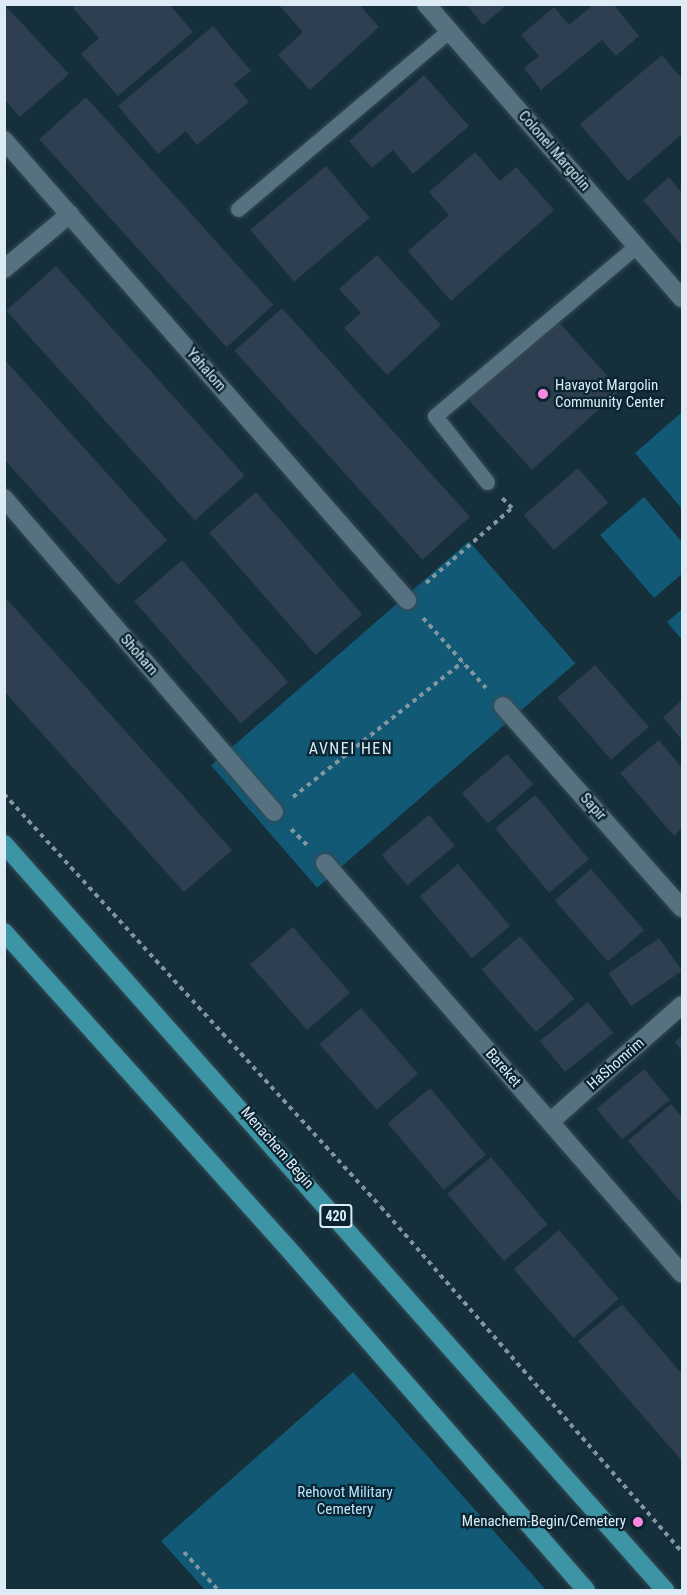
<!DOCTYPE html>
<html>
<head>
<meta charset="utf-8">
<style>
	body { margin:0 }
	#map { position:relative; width:687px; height:1595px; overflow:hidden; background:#152f3b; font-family:"Roboto Condensed",sans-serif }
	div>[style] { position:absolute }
	.green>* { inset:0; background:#115975; transform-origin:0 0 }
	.building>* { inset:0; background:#2e3f51; transform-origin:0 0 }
	.path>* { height:4px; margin-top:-2px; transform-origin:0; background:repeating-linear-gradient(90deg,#8296a0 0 4.5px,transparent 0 9px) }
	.roads { filter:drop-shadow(0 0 2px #354a54) drop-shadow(0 0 2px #354a54) }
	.lane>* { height:15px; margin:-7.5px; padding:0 7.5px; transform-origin:7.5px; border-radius:7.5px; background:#56717f }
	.street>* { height:18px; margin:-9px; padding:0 9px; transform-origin:9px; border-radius:9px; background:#56717f }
	.primary>* { height:18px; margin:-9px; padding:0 9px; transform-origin:9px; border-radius:9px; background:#3c94a4 }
	.dots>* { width:16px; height:16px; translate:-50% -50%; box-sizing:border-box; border:3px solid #0a2531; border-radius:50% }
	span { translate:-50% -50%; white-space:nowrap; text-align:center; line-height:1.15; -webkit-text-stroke:4.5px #0a2531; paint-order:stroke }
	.shield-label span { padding:2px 4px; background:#0a2531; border:2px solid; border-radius:4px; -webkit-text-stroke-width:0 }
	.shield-label { font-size:14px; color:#ddecf4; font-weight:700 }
	.street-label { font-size:15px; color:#ddecf4 }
	.poi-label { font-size:15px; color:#ddecf4 }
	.left { translate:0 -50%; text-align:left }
	.right { translate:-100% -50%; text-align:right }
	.park-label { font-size:15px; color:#b7e5fd }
	.neighbourhood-label { font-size:16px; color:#ddecf4; letter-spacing:1.5px }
	.frame { position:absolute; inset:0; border:6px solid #ddecf4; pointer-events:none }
</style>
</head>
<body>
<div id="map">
	<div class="green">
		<i style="clip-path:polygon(682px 412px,682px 509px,635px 453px)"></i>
		<i style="clip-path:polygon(644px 497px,682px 542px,682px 574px,654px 598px,600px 535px)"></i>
		<i style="left:469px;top:541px;width:162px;height:342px;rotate:49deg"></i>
		<i style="clip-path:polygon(682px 609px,682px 640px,667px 622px)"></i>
		<i style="clip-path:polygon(353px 1372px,546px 1590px,205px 1590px,161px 1541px)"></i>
	</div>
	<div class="building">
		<i style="clip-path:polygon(4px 4px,69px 74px,20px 117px,4px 99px)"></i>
		<i style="clip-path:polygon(77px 4px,169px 4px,193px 32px,118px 96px,81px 54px,99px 38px,73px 8px)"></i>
		<i style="clip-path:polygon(278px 4px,359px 4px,379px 27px,310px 90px,278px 55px,303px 32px)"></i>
		<i style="clip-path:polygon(466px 4px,508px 4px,483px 25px)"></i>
		<i style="clip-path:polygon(594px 4px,613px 4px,639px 36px,616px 56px,602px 40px,541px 90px,524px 68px,539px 56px,521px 35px,554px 7px,569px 25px)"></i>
		<i style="clip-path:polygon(213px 26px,251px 71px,234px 84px,249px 102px,197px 145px,186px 131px,158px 154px,118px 106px)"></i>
		<i style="clip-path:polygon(662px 55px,682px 79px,682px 134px,628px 181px,580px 124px)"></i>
		<i style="clip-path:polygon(424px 75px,469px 126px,413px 174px,393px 150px,372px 168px,349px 141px)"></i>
		<i style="left:86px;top:97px;width:280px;height:63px;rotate:48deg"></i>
		<i style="clip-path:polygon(475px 152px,500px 181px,516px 167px,554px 210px,451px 301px,408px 251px,449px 215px,429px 192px)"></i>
		<i style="left:326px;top:166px;width:68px;height:99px;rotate:50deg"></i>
		<i style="clip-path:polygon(669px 177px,682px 193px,682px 246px,643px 200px)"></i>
		<i style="clip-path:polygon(377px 255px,441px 325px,387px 375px,344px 328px,361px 313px,339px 289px)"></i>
		<i style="left:56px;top:266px;width:282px;height:67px;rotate:48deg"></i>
		<i style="left:282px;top:308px;width:281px;height:64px;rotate:48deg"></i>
		<i style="left:556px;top:319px;width:96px;height:119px;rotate:48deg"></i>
		<i style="clip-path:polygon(4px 359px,167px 540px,118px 585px,4px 459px)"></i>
		<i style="left:578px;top:468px;width:46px;height:72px;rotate:49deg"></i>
		<i style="left:256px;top:492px;width:162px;height:62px;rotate:49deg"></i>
		<i style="left:182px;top:560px;width:162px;height:63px;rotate:49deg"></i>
		<i style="clip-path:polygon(4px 596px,232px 850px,184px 892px,4px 691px)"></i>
		<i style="left:595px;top:665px;width:82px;height:50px;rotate:49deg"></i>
		<i style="clip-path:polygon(682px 700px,682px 740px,663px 717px)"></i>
		<i style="clip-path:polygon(659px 740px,682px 768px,682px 828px,674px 836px,620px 773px)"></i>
		<i style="left:507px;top:754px;width:40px;height:60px;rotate:49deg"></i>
		<i style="left:535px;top:795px;width:84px;height:52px;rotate:50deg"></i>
		<i style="left:429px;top:815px;width:40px;height:62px;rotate:50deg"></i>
		<i style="left:458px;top:864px;width:81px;height:50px;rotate:50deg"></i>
		<i style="left:591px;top:869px;width:81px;height:48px;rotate:49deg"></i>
		<i style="left:293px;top:927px;width:87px;height:57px;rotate:49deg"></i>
		<i style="left:520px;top:936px;width:83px;height:51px;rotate:49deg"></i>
		<i style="left:659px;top:938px;width:40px;height:62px;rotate:55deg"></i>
		<i style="left:588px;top:1002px;width:40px;height:62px;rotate:51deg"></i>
		<i style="left:361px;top:1008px;width:87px;height:55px;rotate:49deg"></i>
		<i style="clip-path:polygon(682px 1036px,682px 1051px,675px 1042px)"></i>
		<i style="left:644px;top:1069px;width:40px;height:62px;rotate:50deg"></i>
		<i style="left:430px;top:1088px;width:87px;height:55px;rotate:50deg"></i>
		<i style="clip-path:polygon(671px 1104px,682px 1117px,682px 1204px,628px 1141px)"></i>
		<i style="left:491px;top:1157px;width:88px;height:57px;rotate:50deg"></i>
		<i style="left:559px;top:1230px;width:91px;height:60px;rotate:49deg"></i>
		<i style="clip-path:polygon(622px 1304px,682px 1374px,682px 1461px,578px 1341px)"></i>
	</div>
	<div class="path">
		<i style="left:426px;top:583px;width:114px;rotate:-41.1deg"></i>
		<i style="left:512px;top:508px;width:14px;rotate:-135deg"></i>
		<i style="left:423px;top:618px;width:94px;rotate:48deg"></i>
		<i style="left:4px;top:794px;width:559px;rotate:47.61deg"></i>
		<i style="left:381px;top:1207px;width:458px;rotate:48.9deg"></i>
		<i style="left:293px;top:797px;width:217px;rotate:-38.5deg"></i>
		<i style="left:291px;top:829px;width:23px;rotate:45deg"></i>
		<i style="left:184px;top:1552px;width:51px;rotate:48.2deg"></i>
	</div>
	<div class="roads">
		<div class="lane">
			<i style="left:238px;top:209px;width:276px;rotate:-40.2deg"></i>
			<i style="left:487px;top:482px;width:84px;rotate:-128.2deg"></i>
			<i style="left:435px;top:416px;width:265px;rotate:-40.2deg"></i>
		</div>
		<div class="street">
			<i style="left:426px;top:4px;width:390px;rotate:49deg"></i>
			<i style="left:4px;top:140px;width:612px;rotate:48.78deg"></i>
			<i style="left:4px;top:269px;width:86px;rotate:-39.8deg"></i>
			<i style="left:4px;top:498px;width:414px;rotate:49.3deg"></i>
			<i style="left:503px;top:706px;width:270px;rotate:48.5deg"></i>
			<i style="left:325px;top:863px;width:544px;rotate:49.02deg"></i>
			<i style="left:550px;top:1122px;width:176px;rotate:-41.6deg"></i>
		</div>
		<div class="primary">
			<i style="left:4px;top:844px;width:997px;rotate:48.46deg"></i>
			<i style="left:4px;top:932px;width:431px;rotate:48.1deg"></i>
			<i style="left:292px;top:1253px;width:447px;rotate:48.9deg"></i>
		</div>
	</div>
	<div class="dots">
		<i style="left:543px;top:394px;background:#fd86e1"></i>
		<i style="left:638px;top:1522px;background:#fd86e1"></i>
	</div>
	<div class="shield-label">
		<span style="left:336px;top:1216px">420</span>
	</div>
	<div class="street-label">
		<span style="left:554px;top:151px;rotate:49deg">Colonel Margolin</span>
		<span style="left:206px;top:370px;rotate:49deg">Yahalom</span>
		<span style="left:139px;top:655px;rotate:49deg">Shoham</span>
		<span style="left:593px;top:807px;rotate:48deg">Sapir</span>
		<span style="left:616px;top:1064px;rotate:-41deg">HaShomrim</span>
		<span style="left:503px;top:1068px;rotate:49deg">Bareket</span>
		<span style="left:277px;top:1148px;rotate:49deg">Menachem Begin</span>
	</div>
	<div class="poi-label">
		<span class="left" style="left:555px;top:394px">Havayot Margolin<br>Community Center</span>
		<span class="right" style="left:626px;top:1522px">Menachem-Begin/Cemetery</span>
	</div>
	<div class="park-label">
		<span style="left:345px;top:1501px">Rehovot Military<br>Cemetery</span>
	</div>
	<div class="neighbourhood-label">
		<span style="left:351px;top:749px">AVNEI HEN</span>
	</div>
	<div class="frame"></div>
</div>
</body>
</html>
